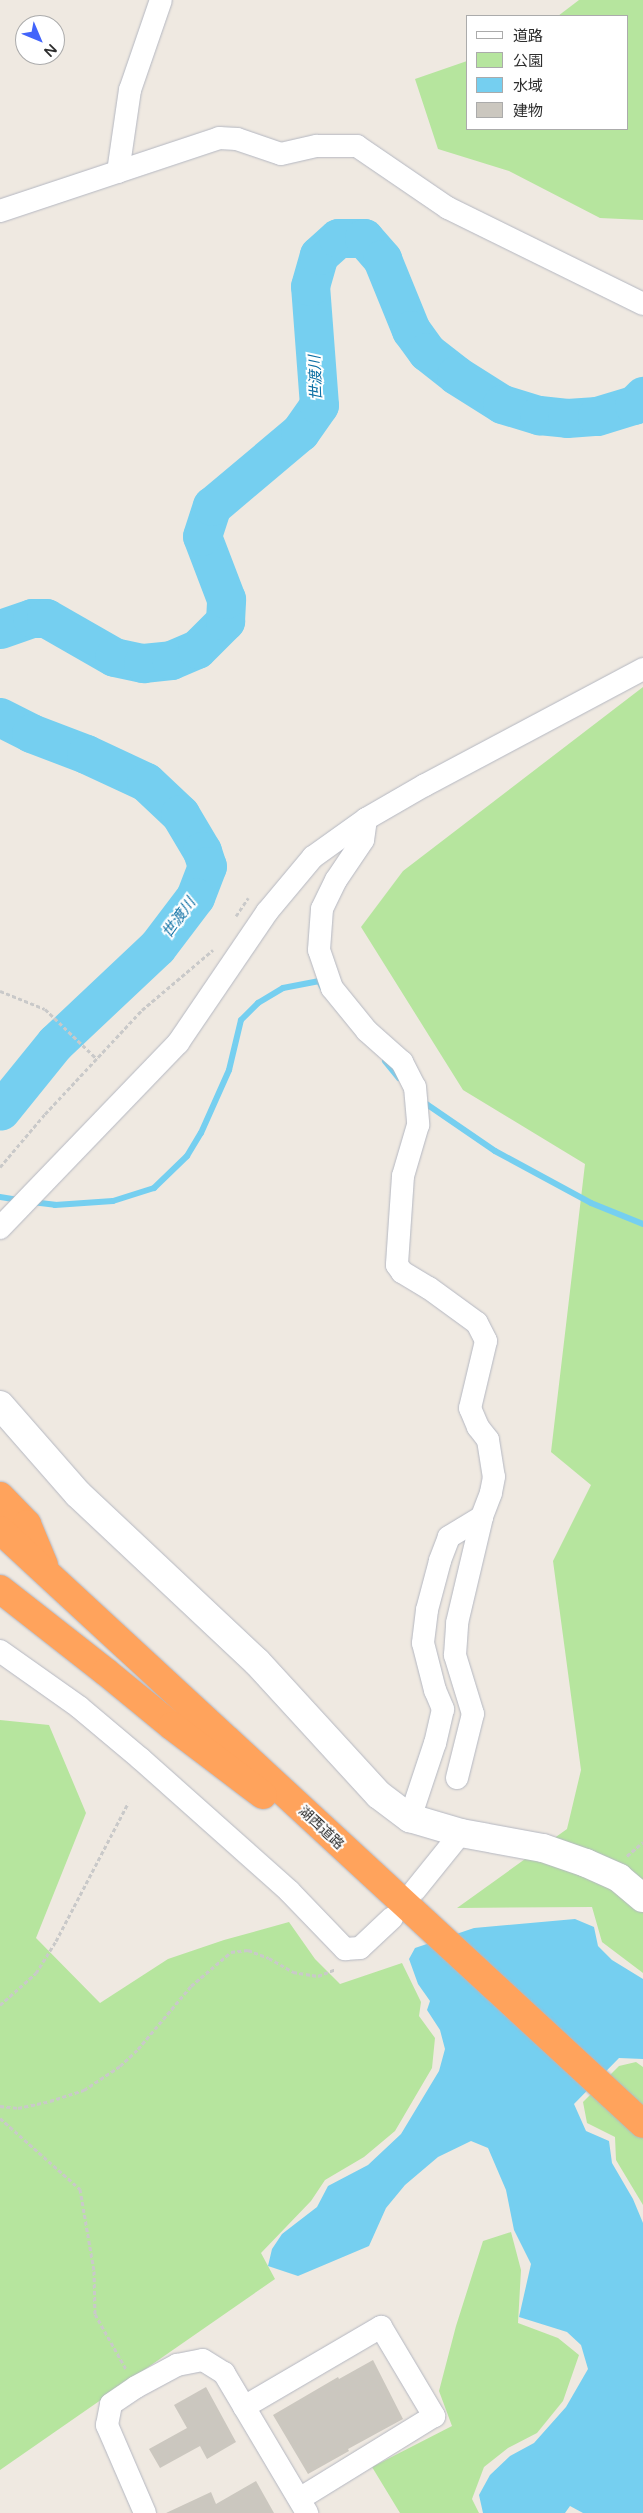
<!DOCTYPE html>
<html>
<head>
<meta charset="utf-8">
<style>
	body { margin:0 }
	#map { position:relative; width:643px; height:2513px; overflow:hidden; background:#efe9e1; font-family:"Varela Round","Noto Sans JP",sans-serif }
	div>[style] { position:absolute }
	.green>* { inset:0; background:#b6e59e }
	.water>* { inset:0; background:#75cff0 }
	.stream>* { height:6px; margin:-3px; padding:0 3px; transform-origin:3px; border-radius:3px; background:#75cff0 }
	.river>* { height:39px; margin:-19.5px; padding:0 19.5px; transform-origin:19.5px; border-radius:19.5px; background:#75cff0 }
	.building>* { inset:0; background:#cbc7bf }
	.path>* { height:3px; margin-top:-1.5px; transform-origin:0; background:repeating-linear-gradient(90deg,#c9c9c9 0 4px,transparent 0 6.5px) }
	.roads { filter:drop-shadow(0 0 1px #b4b7c1) drop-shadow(0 0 1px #b4b7c1) }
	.minor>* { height:22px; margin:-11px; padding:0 11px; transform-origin:11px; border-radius:11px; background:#fff }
	.tertiary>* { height:28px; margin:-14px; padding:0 14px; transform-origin:14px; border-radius:14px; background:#fff }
	.motorway>* { height:28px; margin:-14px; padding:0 14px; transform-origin:14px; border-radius:14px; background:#ffa35c }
	span { translate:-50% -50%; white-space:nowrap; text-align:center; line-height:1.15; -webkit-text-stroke:4px #fff; paint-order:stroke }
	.street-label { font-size:14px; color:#2e2e2e }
	.water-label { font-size:15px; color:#0d6fa3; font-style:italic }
	.legend { position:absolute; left:466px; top:15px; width:162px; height:115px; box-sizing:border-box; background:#fff; border:1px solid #ababab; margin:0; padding:6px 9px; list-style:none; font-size:15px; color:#2e2e2e }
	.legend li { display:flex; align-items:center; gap:10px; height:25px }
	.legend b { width:25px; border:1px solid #ababab }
	.north { position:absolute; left:15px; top:15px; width:50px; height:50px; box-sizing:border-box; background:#fff; border:1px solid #ababab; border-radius:50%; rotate:135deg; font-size:14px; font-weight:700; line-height:20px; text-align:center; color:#2e2e2e }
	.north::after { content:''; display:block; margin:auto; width:18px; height:22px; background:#4264fb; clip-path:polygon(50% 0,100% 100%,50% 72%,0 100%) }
</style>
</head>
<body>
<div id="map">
	<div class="green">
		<i style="clip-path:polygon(579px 0,643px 0,643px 220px,600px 218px,509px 171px,438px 149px,415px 79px,467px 61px,467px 129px,627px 129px,627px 16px,558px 16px)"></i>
		<i style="clip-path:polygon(643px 687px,643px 1973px,602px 1942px,592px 1907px,457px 1908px,567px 1829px,581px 1770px,553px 1561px,591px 1485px,551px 1452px,585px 1164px,463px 1090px,361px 927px,403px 871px)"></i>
		<i style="clip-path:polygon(0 1720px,49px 1725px,86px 1813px,36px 1938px,100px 2003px,168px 1959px,224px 1940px,289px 1922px,315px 1959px,340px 1984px,402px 1963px,421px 2002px,419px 2016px,435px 2038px,432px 2068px,395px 2131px,364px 2157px,325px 2180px,311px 2201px,261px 2253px,275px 2279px,0 2470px)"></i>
		<i style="clip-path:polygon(636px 2062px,643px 2067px,643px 2205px,616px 2160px,615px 2137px,587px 2123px,583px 2102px,619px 2066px)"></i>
		<i style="clip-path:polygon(511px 2232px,521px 2270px,518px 2323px,558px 2338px,579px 2355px,563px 2401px,537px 2433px,508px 2448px,484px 2467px,472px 2499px,479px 2513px,400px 2513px,372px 2467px,452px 2426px,439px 2391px,456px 2326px,483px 2241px)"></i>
	</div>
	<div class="water">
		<i style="clip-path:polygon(575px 1919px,594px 1927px,598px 1946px,612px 1960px,643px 1979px,643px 2059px,619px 2058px,574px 2104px,586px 2131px,609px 2141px,612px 2163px,633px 2199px,643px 2223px,643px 2513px,583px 2513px,570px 2506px,565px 2513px,483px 2513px,479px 2495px,490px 2475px,510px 2456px,534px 2443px,566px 2407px,588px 2369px,581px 2345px,567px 2332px,519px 2317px,531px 2264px,514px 2230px,506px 2190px,488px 2148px,471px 2141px,438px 2157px,405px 2185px,386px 2208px,369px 2246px,298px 2276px,268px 2266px,272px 2249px,282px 2234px,317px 2207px,328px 2186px,368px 2165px,401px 2134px,439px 2071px,445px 2049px,440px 2030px,427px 2010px,430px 2001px,418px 1984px,409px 1959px,415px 1948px,474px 1928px)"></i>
	</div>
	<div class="stream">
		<i style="left:385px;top:1061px;width:22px;rotate:51deg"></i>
		<i style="left:422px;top:1101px;width:88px;rotate:34.4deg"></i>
		<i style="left:495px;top:1151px;width:109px;rotate:28.4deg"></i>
		<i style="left:591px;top:1203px;width:56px;rotate:22deg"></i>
		<i style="left:0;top:1197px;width:20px;rotate:9deg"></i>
		<i style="left:32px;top:1202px;width:23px;rotate:7deg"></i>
		<i style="left:55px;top:1205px;width:58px;rotate:-3.9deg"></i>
		<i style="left:113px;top:1201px;width:43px;rotate:-17.6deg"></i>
		<i style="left:154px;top:1188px;width:46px;rotate:-44.1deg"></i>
		<i style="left:187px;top:1156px;width:27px;rotate:-59deg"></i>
		<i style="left:201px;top:1133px;width:69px;rotate:-66deg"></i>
		<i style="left:229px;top:1070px;width:51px;rotate:-76.5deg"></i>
		<i style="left:241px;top:1020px;width:24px;rotate:-45deg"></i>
		<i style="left:258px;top:1003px;width:29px;rotate:-31deg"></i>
		<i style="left:283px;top:988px;width:37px;rotate:-11deg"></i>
		<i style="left:319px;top:981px;width:7px;rotate:63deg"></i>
	</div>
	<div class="river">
		<i style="left:0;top:629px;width:34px;rotate:-19deg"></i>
		<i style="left:32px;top:618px;width:14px"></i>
		<i style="left:46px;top:618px;width:78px;rotate:29.8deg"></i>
		<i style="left:114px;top:657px;width:30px;rotate:12deg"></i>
		<i style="left:143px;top:663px;width:28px;rotate:-6deg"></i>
		<i style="left:171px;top:660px;width:28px;rotate:-23deg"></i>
		<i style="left:197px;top:649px;width:40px;rotate:-45deg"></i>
		<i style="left:225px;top:621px;width:22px;rotate:-87deg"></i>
		<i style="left:226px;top:599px;width:67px;rotate:-110.9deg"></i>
		<i style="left:202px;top:536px;width:32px;rotate:-72deg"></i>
		<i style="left:212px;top:506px;width:115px;rotate:-40.1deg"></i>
		<i style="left:300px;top:432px;width:33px;rotate:-55deg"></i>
		<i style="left:319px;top:405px;width:119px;rotate:-94.3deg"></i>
		<i style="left:310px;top:286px;width:32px;rotate:-74deg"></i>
		<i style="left:319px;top:255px;width:25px;rotate:-42deg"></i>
		<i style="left:338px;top:238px;width:26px"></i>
		<i style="left:364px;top:238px;width:28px;rotate:49deg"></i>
		<i style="left:382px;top:259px;width:77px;rotate:67.8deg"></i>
		<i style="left:411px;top:330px;width:27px;rotate:54deg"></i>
		<i style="left:427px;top:352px;width:37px;rotate:38deg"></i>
		<i style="left:456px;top:375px;width:54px;rotate:32.2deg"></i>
		<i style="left:502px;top:404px;width:39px;rotate:17deg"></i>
		<i style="left:539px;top:415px;width:28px;rotate:6deg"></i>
		<i style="left:567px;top:418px;width:30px;rotate:-4deg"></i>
		<i style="left:597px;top:416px;width:39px;rotate:-17deg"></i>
		<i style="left:634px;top:405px;width:13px;rotate:-45deg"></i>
		<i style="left:0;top:717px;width:35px;rotate:27deg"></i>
		<i style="left:31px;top:733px;width:59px;rotate:20.9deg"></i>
		<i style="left:86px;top:754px;width:66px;rotate:25deg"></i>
		<i style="left:146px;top:782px;width:47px;rotate:43.3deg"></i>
		<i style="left:180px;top:814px;width:43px;rotate:59.3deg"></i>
		<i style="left:202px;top:851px;width:16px;rotate:72deg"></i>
		<i style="left:207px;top:866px;width:33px;rotate:111deg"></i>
		<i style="left:195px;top:897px;width:63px;rotate:127.2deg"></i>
		<i style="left:157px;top:947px;width:140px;rotate:136.7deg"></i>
		<i style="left:55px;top:1043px;width:87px;rotate:129deg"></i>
	</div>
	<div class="building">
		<i style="clip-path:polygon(373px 2360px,403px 2419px,348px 2449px,349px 2451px,308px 2474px,273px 2415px,338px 2377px,339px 2379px)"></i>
		<i style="clip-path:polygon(206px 2387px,236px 2442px,207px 2459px,200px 2446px,160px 2468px,149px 2449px,187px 2428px,174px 2405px)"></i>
		<i style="clip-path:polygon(256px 2481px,274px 2513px,166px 2513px,211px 2492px,216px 2504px)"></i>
	</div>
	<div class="path">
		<i style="left:236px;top:916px;width:22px;rotate:-56deg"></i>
		<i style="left:0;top:991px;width:48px;rotate:21.8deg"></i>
		<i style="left:45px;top:1009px;width:72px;rotate:43.9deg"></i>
		<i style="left:0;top:1167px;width:70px;rotate:-49.7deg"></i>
		<i style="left:45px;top:1114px;width:142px;rotate:-47deg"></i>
		<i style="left:142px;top:1010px;width:93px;rotate:-40.2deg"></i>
		<i style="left:627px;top:1856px;width:21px;rotate:-41deg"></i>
		<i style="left:0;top:2005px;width:48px;rotate:-41.6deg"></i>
		<i style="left:36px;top:1973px;width:38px;rotate:-58deg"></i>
		<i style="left:56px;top:1941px;width:156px;rotate:-62.4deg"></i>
		<i style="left:0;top:2106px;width:18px;rotate:6deg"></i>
		<i style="left:18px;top:2108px;width:33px;rotate:-12deg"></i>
		<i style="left:50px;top:2101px;width:36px;rotate:-18deg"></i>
		<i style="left:84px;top:2090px;width:43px;rotate:-33.7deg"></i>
		<i style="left:120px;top:2066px;width:25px;rotate:-43deg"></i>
		<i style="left:138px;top:2049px;width:82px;rotate:-49.9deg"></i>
		<i style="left:191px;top:1986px;width:52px;rotate:-40.4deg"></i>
		<i style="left:231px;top:1952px;width:17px;rotate:-7deg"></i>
		<i style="left:248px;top:1950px;width:22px;rotate:21deg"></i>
		<i style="left:269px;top:1958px;width:28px;rotate:30deg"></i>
		<i style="left:293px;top:1972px;width:25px;rotate:9deg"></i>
		<i style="left:318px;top:1976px;width:19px;rotate:-21deg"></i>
		<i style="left:0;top:2118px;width:107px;rotate:41.6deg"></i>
		<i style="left:80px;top:2189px;width:83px;rotate:80.3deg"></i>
		<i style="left:94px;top:2271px;width:43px;rotate:88.7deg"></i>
		<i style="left:95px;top:2314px;width:63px;rotate:60.6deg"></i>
	</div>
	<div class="roads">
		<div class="minor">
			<i style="left:118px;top:172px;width:83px;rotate:-81.7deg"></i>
			<i style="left:130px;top:90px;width:95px;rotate:-71deg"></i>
			<i style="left:0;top:211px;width:231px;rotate:-18.4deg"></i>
			<i style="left:219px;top:138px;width:18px;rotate:3deg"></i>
			<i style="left:237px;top:139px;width:46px;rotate:18.8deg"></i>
			<i style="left:281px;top:154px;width:37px;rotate:-13deg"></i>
			<i style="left:317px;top:146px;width:40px"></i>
			<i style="left:357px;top:146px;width:110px;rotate:34.3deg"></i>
			<i style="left:448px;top:208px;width:217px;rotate:26.2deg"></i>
			<i style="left:366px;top:819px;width:21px;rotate:98deg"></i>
			<i style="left:363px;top:840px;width:48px;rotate:124deg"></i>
			<i style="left:336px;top:880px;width:32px;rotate:116deg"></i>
			<i style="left:322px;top:909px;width:41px;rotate:94.2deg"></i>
			<i style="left:319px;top:950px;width:40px;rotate:71.1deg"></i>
			<i style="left:332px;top:988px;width:55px;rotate:50.9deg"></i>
			<i style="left:367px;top:1031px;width:47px;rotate:41.5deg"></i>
			<i style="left:402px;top:1062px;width:28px;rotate:63deg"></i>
			<i style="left:415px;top:1087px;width:38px;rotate:85deg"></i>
			<i style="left:418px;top:1125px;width:53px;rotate:106.4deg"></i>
			<i style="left:403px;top:1176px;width:89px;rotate:93.9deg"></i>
			<i style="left:397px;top:1265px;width:9px;rotate:54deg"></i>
			<i style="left:402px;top:1272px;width:31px;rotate:31deg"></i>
			<i style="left:429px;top:1288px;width:59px;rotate:36.1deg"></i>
			<i style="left:477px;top:1323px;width:20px;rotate:63deg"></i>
			<i style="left:486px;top:1341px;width:69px;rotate:103.4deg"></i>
			<i style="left:470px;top:1408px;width:21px;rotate:67deg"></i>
			<i style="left:478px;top:1427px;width:16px;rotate:52deg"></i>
			<i style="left:488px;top:1440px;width:37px;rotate:81deg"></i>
			<i style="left:494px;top:1477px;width:16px;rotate:101deg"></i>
			<i style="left:491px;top:1493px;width:26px;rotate:111deg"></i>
			<i style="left:482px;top:1517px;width:39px;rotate:149deg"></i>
			<i style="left:449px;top:1537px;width:26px;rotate:111deg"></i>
			<i style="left:440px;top:1561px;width:51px;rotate:104.9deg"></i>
			<i style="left:427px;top:1610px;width:33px;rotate:97deg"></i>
			<i style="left:423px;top:1643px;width:49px;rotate:75.7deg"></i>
			<i style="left:435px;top:1690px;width:21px;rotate:67deg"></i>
			<i style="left:443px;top:1709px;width:35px;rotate:103deg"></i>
			<i style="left:435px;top:1743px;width:79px;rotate:108.4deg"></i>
			<i style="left:0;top:1228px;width:257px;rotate:-46.1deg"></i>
			<i style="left:178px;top:1043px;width:158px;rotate:-55.8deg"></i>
			<i style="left:267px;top:912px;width:72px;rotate:-50.1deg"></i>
			<i style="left:313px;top:857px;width:65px;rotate:-35.6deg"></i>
			<i style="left:366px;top:819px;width:68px;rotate:-30deg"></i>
			<i style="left:425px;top:785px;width:247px;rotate:-28deg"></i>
			<i style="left:0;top:1651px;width:97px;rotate:35.3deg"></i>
			<i style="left:79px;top:1707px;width:81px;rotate:40deg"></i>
			<i style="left:141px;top:1759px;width:198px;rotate:41.7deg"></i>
			<i style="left:289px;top:1891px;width:81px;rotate:46deg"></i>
			<i style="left:345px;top:1949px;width:15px;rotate:-4deg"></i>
			<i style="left:360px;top:1948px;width:44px;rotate:-43.2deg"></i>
			<i style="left:457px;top:1778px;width:66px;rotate:-76deg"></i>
			<i style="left:473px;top:1714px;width:62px;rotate:-107deg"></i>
			<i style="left:455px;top:1655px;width:32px;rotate:-86deg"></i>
			<i style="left:457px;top:1623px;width:109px;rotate:-76.7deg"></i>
			<i style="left:415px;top:1890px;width:73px;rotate:-51.1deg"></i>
			<i style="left:244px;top:2407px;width:159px;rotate:-30.3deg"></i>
			<i style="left:381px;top:2327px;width:104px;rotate:59.2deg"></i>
			<i style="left:434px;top:2416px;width:158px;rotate:148.4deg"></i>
			<i style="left:145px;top:2513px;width:96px;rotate:-113.4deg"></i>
			<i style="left:107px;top:2425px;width:21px;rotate:-79deg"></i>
			<i style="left:111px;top:2404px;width:30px;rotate:-34deg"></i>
			<i style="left:136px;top:2387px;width:47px;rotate:-28.2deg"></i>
			<i style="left:177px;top:2365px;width:26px;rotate:-11deg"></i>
			<i style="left:203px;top:2360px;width:25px;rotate:32deg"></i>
			<i style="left:224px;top:2373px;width:163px;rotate:59.3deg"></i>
		</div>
		<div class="tertiary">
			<i style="left:0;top:1405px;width:118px;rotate:48.8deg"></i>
			<i style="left:78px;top:1494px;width:245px;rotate:43.2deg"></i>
			<i style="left:257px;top:1662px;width:180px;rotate:47.5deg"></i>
			<i style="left:379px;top:1795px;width:39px;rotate:37deg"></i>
			<i style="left:410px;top:1818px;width:53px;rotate:16.4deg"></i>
			<i style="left:461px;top:1833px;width:83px;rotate:10.4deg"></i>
			<i style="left:543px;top:1848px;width:46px;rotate:19.2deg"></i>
			<i style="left:586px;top:1863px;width:36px;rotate:24deg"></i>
			<i style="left:619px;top:1878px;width:31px;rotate:40deg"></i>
		</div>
		<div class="motorway">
			<i style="left:0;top:1496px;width:39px;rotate:46deg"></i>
			<i style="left:27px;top:1524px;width:44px;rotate:67.5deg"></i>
			<i style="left:0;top:1530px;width:875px;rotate:42.73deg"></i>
			<i style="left:0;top:1589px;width:135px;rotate:38.1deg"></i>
			<i style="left:106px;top:1672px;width:85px;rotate:39.3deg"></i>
			<i style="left:172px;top:1726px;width:114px;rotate:37.2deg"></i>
		</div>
	</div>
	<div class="street-label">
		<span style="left:321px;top:1828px;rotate:43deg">湖西道路</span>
	</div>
	<div class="water-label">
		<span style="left:316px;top:378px;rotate:-92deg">世渡川</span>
		<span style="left:179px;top:918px;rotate:-54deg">世渡川</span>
	</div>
	<ul class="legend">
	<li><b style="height:6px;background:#fff"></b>道路</li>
	<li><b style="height:14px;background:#b6e59e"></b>公園</li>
	<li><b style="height:14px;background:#75cff0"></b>水域</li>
	<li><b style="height:14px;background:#cbc7bf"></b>建物</li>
	</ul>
	<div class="north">N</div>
</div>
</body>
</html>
